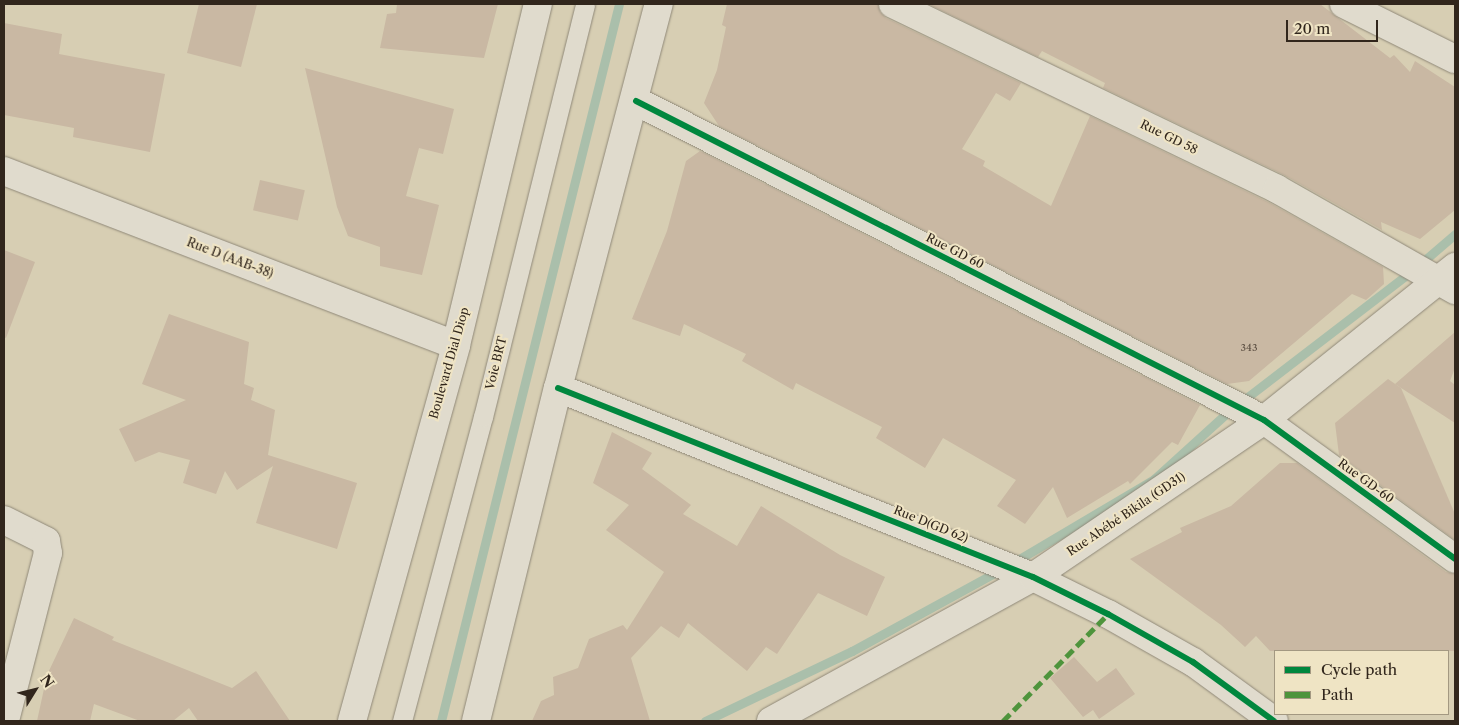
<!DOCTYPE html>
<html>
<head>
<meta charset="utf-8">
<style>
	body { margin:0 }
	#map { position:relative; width:1459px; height:725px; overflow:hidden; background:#d7ceb3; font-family:"Libre Caslon Text",serif }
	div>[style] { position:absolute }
	.stream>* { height:9px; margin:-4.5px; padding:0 4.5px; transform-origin:4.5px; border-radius:4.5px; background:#aabfab }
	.building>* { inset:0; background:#c9b8a3; transform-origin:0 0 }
	.roads { filter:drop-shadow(0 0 1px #8f8878) drop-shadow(0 0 1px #8f8878) }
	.service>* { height:19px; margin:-9.5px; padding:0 9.5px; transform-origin:9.5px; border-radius:9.5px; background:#e0dbcd }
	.minor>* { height:28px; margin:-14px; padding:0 14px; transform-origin:14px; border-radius:14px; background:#e0dbcd }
	.tertiary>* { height:28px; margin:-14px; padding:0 14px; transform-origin:14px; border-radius:14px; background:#e0dbcd }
	.secondary>* { height:28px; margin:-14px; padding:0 14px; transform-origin:14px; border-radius:14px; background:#e0dbcd }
	.quiet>* { height:5px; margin-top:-2.5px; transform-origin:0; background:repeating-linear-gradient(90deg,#4e943c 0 10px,transparent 0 15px) }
	.cycleway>* { height:6px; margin:-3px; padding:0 3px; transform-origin:3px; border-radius:3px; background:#00873e }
	span { translate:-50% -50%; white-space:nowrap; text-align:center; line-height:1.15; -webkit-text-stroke:4px #efe4c4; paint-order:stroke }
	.number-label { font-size:10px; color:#574a3e }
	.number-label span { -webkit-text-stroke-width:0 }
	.street-label { font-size:12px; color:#31261c }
	.frame { position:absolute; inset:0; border:5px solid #31261c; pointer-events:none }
	.legend { position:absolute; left:1274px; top:650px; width:175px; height:65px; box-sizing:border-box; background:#efe4c4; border:1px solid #a39881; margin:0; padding:6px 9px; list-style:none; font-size:15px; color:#31261c }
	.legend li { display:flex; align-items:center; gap:10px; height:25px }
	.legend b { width:25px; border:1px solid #a39881 }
	.north { position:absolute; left:10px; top:665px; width:50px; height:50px; -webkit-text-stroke:4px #efe4c4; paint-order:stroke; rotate:54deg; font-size:14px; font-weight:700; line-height:20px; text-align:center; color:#31261c }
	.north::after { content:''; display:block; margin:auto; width:18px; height:22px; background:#31261c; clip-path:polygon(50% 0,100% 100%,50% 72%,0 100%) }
	.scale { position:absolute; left:1286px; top:20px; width:92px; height:22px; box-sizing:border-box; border:2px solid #31261c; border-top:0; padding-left:6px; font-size:15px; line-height:18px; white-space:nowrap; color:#31261c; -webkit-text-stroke:4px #efe4c4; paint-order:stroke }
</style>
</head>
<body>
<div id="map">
	<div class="stream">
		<i style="left:1011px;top:564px;width:166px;rotate:-30.7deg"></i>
		<i style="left:1154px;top:479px;width:100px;rotate:-42.2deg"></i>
		<i style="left:1228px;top:412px;width:232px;rotate:-37.5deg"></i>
		<i style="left:1412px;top:271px;width:57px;rotate:-40.7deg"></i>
		<i style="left:441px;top:721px;width:739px;rotate:-76.06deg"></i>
		<i style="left:705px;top:721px;width:163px;rotate:-25.5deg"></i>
		<i style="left:852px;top:651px;width:169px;rotate:-28.7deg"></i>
	</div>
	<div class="building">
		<i style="clip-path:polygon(199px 4px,257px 4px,241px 67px,187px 53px)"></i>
		<i style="clip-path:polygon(397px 4px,498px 4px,484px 58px,380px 48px,387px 14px,396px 13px)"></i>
		<i style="clip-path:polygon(727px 4px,878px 4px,880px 12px,886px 18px,1021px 83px,1010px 101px,996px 93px,962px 149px,985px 161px,983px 166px,1051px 206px,1090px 116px,1270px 203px,1383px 267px,1384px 284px,1366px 300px,1352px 294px,1249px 381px,1227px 384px,719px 126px,704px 103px,717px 70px,726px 27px,722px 25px)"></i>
		<i style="clip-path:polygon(928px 4px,1320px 4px,1390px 58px,1394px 55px,1410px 72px,1415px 61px,1455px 87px,1455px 210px,1420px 239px,1381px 222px,1382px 230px,1284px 175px,1103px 88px,1105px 83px,1042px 51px,1038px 57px)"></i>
		<i style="clip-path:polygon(4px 23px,62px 34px,59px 54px,165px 74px,150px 152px,73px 137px,74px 128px,4px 115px)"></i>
		<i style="clip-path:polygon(305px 68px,454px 109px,443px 154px,419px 148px,406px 196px,439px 205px,422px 275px,380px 266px,380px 247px,348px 236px,337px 207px)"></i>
		<i style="clip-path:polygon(700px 151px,1200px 405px,1178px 445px,1172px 442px,1130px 484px,1128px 481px,1067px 518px,1053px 487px,1025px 524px,997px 506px,1016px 480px,943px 438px,925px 468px,876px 438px,882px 427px,796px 383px,793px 390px,742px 361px,746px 354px,684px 324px,680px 336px,632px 319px,667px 231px,686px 161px)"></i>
		<i style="left:260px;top:180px;width:46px;height:31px;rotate:13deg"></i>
		<i style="clip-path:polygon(4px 250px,35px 262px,6px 338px,4px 337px)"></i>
		<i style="clip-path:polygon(169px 314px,249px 342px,244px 384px,254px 388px,251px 400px,275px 410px,268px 455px,357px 483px,337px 549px,256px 523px,273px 466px,237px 490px,225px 471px,216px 494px,183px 483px,190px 460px,159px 452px,135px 462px,119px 429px,186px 400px,142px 384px)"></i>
		<i style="clip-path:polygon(1455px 332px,1455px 368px,1450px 381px,1455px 385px,1455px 423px,1395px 384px)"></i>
		<i style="clip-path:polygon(1388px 379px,1401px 388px,1455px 514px,1455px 540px,1339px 455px,1335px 423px)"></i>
		<i style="clip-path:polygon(612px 432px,652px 453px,642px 469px,691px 505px,683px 514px,737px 546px,761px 506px,840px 555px,885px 577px,867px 616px,818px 593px,777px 654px,766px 647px,747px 671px,688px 623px,679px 638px,661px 626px,631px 658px,650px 721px,532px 721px,541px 701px,554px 695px,553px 677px,578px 668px,589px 639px,623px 625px,627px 630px,664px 572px,606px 530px,629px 505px,593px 483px)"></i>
		<i style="clip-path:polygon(1280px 463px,1297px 463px,1446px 572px,1455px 574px,1455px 651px,1270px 651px,1256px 636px,1245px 647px,1221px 625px,1130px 559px,1182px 532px,1180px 528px,1231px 506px)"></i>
		<i style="clip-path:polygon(74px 618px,114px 637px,112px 640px,232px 688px,256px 671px,290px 721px,198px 721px,189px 708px,173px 721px,140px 721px,94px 704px,90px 721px,37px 721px,47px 675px)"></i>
		<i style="clip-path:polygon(1074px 657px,1097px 682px,1116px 668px,1135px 694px,1099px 719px,1093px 710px,1083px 717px,1050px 678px)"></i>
	</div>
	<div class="roads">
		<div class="service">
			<i style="left:402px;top:721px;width:315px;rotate:-75.1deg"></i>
			<i style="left:483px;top:417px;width:425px;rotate:-76.1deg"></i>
		</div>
		<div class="minor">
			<i style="left:893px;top:4px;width:426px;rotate:25.7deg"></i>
			<i style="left:1277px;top:189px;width:205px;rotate:29.6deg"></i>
			<i style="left:1344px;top:4px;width:124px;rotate:26.4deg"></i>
			<i style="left:636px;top:101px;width:704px;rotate:26.93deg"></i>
			<i style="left:1264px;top:420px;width:236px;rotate:36deg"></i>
			<i style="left:4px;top:171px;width:484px;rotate:21.1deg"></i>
			<i style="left:558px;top:388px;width:511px;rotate:21.7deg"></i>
			<i style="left:1033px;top:577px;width:84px;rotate:26.3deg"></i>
			<i style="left:1108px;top:614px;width:98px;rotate:29.5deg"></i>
			<i style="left:1193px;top:662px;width:100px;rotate:36.1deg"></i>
			<i style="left:4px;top:520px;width:47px;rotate:26.6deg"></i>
			<i style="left:46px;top:541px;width:12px;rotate:81deg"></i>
			<i style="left:48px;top:553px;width:173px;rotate:104.4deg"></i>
		</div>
		<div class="tertiary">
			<i style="left:352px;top:721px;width:390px;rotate:-74.5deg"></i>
			<i style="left:456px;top:345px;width:351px;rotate:-76.5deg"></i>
		</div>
		<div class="secondary">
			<i style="left:476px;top:721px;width:343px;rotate:-76.2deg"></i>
			<i style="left:558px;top:388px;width:397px;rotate:-75.3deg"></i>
			<i style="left:771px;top:721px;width:299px;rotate:-28.8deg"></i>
			<i style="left:1033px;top:577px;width:279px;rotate:-34.2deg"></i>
			<i style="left:1264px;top:420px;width:245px;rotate:-38.7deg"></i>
		</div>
	</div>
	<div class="quiet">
		<i style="left:1003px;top:721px;width:150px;rotate:-45.5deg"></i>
	</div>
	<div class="cycleway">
		<i style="left:636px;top:101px;width:704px;rotate:26.93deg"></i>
		<i style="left:1264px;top:420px;width:236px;rotate:36deg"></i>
		<i style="left:558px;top:388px;width:511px;rotate:21.7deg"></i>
		<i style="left:1033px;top:577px;width:84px;rotate:26.3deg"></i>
		<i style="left:1108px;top:614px;width:98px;rotate:29.5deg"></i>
		<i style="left:1193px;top:662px;width:100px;rotate:36.1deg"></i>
	</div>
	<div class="number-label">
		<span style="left:1249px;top:348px">343</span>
	</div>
	<div class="street-label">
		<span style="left:1169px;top:137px;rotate:26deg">Rue GD 58</span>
		<span style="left:955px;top:251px;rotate:27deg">Rue GD 60</span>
		<span style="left:230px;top:258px;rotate:21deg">Rue D (AAB-38)</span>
		<span style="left:449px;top:363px;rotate:-74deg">Boulevard Dial Diop</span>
		<span style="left:496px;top:363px;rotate:-76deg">Voie BRT</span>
		<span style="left:1366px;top:481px;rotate:36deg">Rue GD-60</span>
		<span style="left:1126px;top:514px;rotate:-34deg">Rue Abébé Bikila (GD31)</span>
		<span style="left:931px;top:524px;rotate:22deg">Rue D(GD 62)</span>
	</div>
	<div class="frame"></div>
	<ul class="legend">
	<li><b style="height:6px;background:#00873e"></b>Cycle path</li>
	<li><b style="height:6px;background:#4e943c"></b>Path</li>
	</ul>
	<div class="north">N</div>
	<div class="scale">20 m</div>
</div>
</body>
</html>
